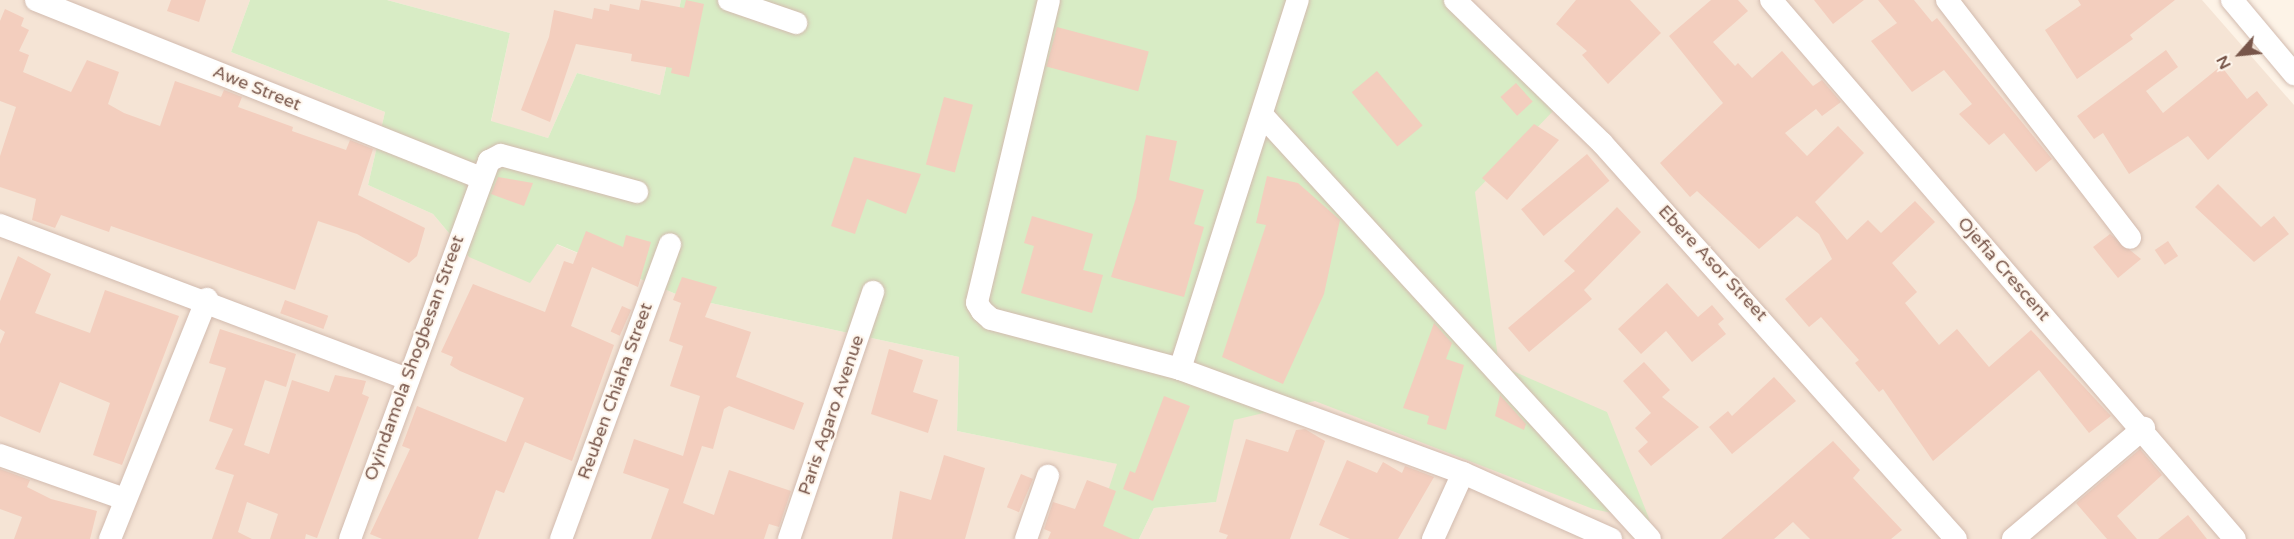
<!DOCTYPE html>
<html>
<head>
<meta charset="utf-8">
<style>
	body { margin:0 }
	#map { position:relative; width:2294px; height:539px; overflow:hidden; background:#fdf3e7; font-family:"Varela Round",sans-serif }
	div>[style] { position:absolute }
	.residential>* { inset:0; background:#f5e4d5 }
	.green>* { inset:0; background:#d8ecc5 }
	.building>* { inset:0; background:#f3cebe; transform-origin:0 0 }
	.roads { filter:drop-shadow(0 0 2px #d2bbaf) drop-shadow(0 0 2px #d2bbaf) }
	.minor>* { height:22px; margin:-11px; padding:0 11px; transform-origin:11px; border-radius:11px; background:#fff }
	span { translate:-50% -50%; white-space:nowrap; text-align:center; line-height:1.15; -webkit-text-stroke:4.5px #fff7ee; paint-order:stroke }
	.street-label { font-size:18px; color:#78564a }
	.north { position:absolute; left:2210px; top:24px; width:60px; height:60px; -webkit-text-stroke:4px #fff7ee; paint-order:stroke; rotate:243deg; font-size:16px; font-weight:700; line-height:24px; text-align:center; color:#78564a }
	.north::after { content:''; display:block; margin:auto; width:21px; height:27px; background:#78564a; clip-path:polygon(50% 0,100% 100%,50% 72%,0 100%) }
</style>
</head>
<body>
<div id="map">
	<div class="residential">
		<i style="clip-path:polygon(0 0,250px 0,231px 52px,385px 112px,368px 185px,433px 214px,469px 257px,556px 244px,683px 297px,959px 357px,957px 431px,1118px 464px,1092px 539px,0 539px)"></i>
		<i style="clip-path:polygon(387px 0,681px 0,660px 95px,577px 73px,548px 138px,491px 122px,510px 33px)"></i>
		<i style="clip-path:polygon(1039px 0,2202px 0,2294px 105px,2294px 539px,1139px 539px,1154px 508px,1216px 502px)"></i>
	</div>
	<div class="green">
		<i style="clip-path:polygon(250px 0,387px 0,510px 33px,491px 121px,548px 138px,577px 73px,660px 95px,681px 0,1462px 0,1555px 109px,1475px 192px,1499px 365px,1607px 412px,1650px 521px,1593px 509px,1315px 401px,1234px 420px,1216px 502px,1154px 508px,1139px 539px,1092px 539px,1117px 464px,957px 431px,959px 357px,683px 297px,557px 244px,530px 283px,469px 257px,433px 214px,368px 185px,385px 112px,231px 52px)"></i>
	</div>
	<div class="building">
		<i style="clip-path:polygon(171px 0,206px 0,199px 22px,167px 11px)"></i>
		<i style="clip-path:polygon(641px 0,684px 8px,686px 0,704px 4px,689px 77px,671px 73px,672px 68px,631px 61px,632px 54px,576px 44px,550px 122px,521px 110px,549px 37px,554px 10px,592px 19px,594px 8px,609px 11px,610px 4px,639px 10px)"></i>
		<i style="clip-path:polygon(1576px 0,1630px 0,1661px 33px,1608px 84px,1582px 55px,1587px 51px,1556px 24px)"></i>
		<i style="clip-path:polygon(1711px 0,1738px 0,1748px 11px,1713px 42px,1735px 66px,1738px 63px,1752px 78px,1782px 51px,1813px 86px,1822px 80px,1841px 102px,1822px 116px,1816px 109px,1785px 133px,1807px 156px,1838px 126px,1864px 153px,1815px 202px,1847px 240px,1868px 220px,1881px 233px,1915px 201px,1935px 222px,1892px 263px,1917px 292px,1905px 303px,1939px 345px,1957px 329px,1989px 367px,2031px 330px,2111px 416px,2089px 433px,2039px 370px,1933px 461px,1883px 389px,1879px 392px,1855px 363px,1859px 360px,1821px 317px,1809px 327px,1785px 299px,1832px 259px,1819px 234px,1797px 216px,1759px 249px,1697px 191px,1690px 197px,1660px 163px,1723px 103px,1669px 36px)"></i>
		<i style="clip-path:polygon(1814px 0,1864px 0,1833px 24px)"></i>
		<i style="clip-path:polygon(1878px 0,1914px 0,1932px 22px,1937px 18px,2052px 159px,2036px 172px,2004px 133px,1989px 145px,1959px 114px,1972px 104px,1944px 70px,1912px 92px,1871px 41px,1897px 23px)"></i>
		<i style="clip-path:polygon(2078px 0,2175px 0,2130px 35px,2133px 39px,2077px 79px,2045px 30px,2081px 5px)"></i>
		<i style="clip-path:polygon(5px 9px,24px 18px,21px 26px,29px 30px,19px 51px,29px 55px,23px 72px,71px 92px,87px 60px,119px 72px,108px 104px,124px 113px,160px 126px,175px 81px,221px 97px,224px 90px,242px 97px,238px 107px,293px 127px,292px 131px,346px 150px,350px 140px,373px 149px,358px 195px,425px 228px,417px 256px,409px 263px,357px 234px,318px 221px,295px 290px,111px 226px,109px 232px,61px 215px,55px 228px,32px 220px,36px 199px,0 187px,0 156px,16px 107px,0 101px,0 21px)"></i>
		<i style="left:1057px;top:27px;width:95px;height:41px;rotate:15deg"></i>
		<i style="clip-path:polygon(2166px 50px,2178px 67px,2146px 91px,2163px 113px,2221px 66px,2247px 99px,2257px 91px,2268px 105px,2208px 160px,2188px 136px,2129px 174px,2103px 133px,2094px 139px,2077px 116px)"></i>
		<i style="left:1377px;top:71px;width:71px;height:33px;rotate:50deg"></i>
		<i style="left:1516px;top:83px;width:25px;height:21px;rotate:48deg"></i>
		<i style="left:944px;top:97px;width:30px;height:70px;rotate:15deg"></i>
		<i style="clip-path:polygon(1534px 124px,1559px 140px,1507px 200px,1482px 178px)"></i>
		<i style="clip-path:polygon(1146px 135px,1177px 141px,1169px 180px,1204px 190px,1194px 224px,1204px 227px,1184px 297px,1111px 277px,1136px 198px)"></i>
		<i style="left:1587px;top:154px;width:35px;height:86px;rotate:50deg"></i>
		<i style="clip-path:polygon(854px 157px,921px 174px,906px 214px,867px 199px,855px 234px,831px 226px)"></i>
		<i style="clip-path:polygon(1267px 176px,1298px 183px,1340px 220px,1324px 294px,1283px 384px,1222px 357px,1266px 225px,1256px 223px)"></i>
		<i style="clip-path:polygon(498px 177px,533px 183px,524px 206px,491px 194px)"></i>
		<i style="clip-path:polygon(2218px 184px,2261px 227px,2274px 216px,2289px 234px,2254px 262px,2195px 207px)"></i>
		<i style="clip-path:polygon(1617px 207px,1641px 232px,1584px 290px,1592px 299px,1529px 352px,1508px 328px,1575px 271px,1564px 261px)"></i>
		<i style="clip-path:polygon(1032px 216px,1093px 234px,1083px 270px,1103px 275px,1092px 313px,1021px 293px,1034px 246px,1024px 243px)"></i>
		<i style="clip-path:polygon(586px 231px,623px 247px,626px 235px,651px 242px,638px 287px,592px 267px,571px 326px,614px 345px,572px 461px,525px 442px,504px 493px,496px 490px,478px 539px,382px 539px,370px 534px,410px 449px,402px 446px,417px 406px,506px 442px,524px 398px,460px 371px,450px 365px,453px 357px,441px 352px,473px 284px,545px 312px,564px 261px,573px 264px)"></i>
		<i style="clip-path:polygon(2110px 234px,2141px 259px,2118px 278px,2093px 247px)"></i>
		<i style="left:2168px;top:241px;width:18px;height:16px;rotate:56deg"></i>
		<i style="clip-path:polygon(18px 256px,51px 274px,35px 313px,90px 333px,105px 290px,179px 316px,122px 465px,93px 455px,110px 403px,60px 382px,40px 433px,0 416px,0 344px,5px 332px,0 329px,0 301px)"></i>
		<i style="clip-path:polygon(682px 277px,717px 287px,705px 317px,751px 332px,736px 377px,804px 403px,794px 430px,729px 406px,724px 409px,713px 449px,702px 446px,683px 503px,714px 515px,729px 470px,791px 491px,779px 527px,769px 524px,764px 539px,651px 539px,669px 489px,623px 473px,634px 439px,683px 456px,700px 396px,670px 386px,683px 346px,669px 341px,681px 303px,673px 300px)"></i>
		<i style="clip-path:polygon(1667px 283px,1698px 317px,1712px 305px,1724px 319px,1718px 324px,1726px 334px,1692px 362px,1666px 331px,1641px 354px,1618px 329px)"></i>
		<i style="left:285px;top:300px;width:46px;height:14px;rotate:20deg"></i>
		<i style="left:622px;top:306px;width:10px;height:28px;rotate:24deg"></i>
		<i style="clip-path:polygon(1434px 323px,1452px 343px,1446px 359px,1464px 365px,1446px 430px,1427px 424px,1429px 416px,1403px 408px)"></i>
		<i style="clip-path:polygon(220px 329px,296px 354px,286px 387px,265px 380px,244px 445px,269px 454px,292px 380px,329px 392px,335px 375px,366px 381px,362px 394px,369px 397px,317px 538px,306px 534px,305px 539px,270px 539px,278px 514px,247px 502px,238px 532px,252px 539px,212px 539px,234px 475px,215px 469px,233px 429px,209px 421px,226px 368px,209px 363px)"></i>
		<i style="clip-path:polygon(889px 349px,923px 360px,913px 392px,938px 400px,928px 433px,871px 414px)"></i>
		<i style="clip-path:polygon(1644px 362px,1670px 390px,1662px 397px,1699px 427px,1651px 466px,1638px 451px,1648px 442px,1635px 428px,1651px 413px,1623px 381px)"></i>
		<i style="clip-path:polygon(1774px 377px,1796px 401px,1732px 454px,1709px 427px,1728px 411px,1732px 416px)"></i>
		<i style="clip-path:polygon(1500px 395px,1526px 424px,1524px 430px,1495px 416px)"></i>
		<i style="clip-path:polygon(1164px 396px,1190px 406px,1153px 501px,1123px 489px,1130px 471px,1135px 473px)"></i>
		<i style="clip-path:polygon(1305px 429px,1325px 441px,1290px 539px,1226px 539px,1228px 535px,1219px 532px,1246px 439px,1288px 452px,1296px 430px)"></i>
		<i style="clip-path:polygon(1833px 441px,1860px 470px,1853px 478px,1902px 530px,1891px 539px,1810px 539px,1793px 522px,1774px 539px,1721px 539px)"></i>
		<i style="clip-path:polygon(2140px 449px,2162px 475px,2117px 516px,2137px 539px,2107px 539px,2076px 503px)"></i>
		<i style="clip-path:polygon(944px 455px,985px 468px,965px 539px,892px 539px,900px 491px,931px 500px)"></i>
		<i style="clip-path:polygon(1347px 460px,1377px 473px,1383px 462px,1402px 473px,1405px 466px,1434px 477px,1398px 539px,1350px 539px,1319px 525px)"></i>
		<i style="clip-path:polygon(0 469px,30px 480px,27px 487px,51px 499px,97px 511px,90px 539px,14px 539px,22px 517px,0 509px)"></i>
		<i style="left:1021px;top:474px;width:13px;height:36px;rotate:23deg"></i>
		<i style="clip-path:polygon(1087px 480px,1116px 491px,1103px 526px,1133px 539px,1048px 539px,1051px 532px,1044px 529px,1053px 502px,1075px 509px)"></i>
		<i style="clip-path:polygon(2188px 515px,2207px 539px,2158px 539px)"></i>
	</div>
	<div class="roads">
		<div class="minor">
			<i style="left:36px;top:0;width:477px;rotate:21.8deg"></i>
			<i style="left:729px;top:0;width:71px;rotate:18.9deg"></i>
			<i style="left:1049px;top:0;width:311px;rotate:103.4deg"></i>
			<i style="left:977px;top:303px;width:9px;rotate:58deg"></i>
			<i style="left:982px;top:311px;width:12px;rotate:42deg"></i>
			<i style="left:991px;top:319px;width:196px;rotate:14.8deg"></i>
			<i style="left:1180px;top:369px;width:302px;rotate:20.2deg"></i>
			<i style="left:1463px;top:473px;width:162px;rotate:24deg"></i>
			<i style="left:1455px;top:0;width:205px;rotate:44.2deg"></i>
			<i style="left:1602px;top:143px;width:531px;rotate:48.21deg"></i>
			<i style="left:1771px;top:0;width:711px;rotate:49.28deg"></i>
			<i style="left:1947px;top:0;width:300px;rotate:52.4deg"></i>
			<i style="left:2232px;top:0;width:97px;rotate:50deg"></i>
			<i style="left:1263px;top:116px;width:573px;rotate:47.54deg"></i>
			<i style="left:0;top:225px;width:433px;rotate:20.7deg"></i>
			<i style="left:1180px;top:369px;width:387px;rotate:-72.3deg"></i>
			<i style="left:0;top:455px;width:132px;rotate:19.5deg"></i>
			<i style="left:110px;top:539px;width:259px;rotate:-68deg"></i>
			<i style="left:350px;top:539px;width:403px;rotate:-69.8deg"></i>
			<i style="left:489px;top:161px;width:13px;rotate:-27deg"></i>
			<i style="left:501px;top:155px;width:141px;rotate:15.2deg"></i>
			<i style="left:561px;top:539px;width:314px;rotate:-69.7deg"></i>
			<i style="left:789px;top:539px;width:261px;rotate:-71.2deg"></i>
			<i style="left:1026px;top:539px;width:67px;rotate:-70.8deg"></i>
			<i style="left:1433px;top:539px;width:72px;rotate:-65.6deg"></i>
			<i style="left:2013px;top:539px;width:172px;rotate:-40.3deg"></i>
		</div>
	</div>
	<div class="street-label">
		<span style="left:257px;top:88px;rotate:22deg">Awe Street</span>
		<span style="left:1713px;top:263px;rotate:47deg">Ebere Asor Street</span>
		<span style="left:2004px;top:269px;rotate:49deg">Ojefia Crescent</span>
		<span style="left:414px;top:358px;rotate:-70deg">Oyindamola Shogbesan Street</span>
		<span style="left:615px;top:391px;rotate:-70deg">Reuben Chiaha Street</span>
		<span style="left:831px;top:415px;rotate:-71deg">Paris Agaro Avenue</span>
	</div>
	<div class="north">N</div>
</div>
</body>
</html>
